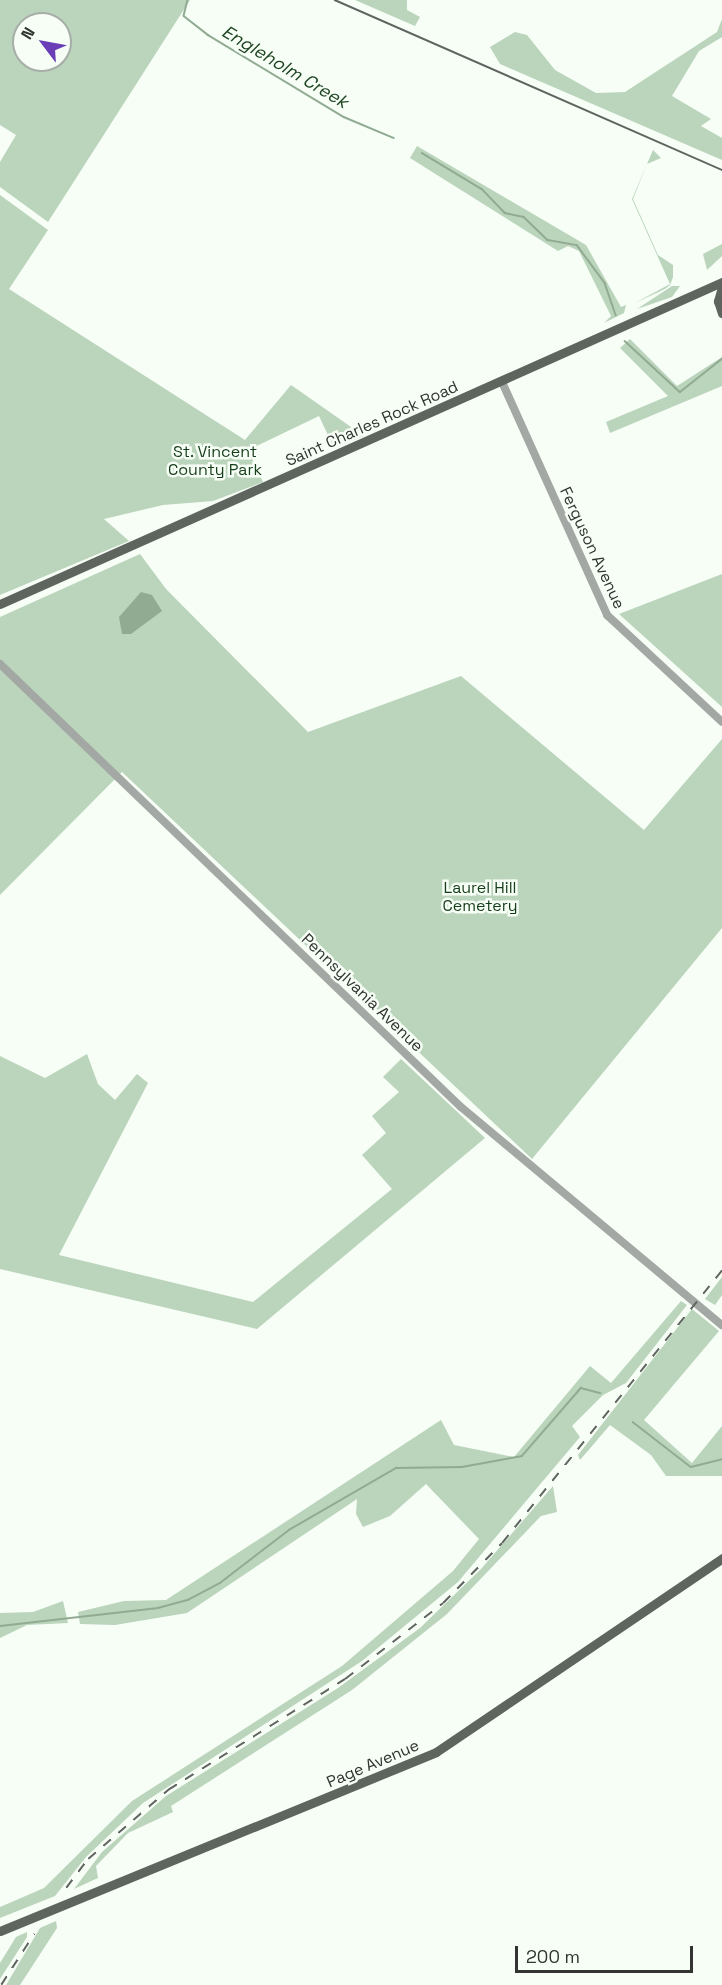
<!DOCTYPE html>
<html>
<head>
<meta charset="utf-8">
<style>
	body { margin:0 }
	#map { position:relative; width:722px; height:1985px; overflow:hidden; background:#f6fef6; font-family:"Space Grotesk",sans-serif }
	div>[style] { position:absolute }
	.green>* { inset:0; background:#bbd4bc }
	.water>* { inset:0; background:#91ab92 }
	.stream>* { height:1.5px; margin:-0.75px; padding:0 0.75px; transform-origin:0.75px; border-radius:0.75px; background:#91ab92 }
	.minor>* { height:8px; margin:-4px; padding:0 4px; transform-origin:4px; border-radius:4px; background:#a4a8a4 }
	.major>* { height:9px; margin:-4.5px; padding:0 4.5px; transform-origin:4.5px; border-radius:4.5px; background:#5e645e }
	.tram>* { height:1.5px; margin:-0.75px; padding:0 0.75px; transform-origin:0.75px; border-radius:0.75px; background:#606460 }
	.rail>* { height:1.5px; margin-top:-0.75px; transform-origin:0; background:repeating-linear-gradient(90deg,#606460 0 10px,transparent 0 20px) }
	span { translate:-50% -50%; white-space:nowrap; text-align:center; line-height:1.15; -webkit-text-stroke:5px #f6fef6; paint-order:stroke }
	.street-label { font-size:16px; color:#313431 }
	.park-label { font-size:16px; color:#163e1a }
	.water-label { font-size:18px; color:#1e4522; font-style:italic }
	.north { position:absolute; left:12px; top:12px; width:60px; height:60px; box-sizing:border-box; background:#f6fef6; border:2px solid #a7ada7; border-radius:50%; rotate:302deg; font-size:16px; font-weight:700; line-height:24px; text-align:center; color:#313431 }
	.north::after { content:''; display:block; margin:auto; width:21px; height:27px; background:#693eb6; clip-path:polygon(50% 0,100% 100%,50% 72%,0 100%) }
	.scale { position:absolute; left:515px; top:1946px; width:178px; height:27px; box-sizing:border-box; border:3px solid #313431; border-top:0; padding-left:8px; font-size:18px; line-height:21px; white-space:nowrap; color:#313431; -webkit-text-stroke:4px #f6fef6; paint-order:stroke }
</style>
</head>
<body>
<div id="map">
	<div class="green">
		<i style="clip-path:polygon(evenodd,0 0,190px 0,48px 222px,0 187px,0 162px,16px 135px,0 125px,0 0,24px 24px,60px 24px,60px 60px,24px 60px,24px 24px)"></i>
		<i style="clip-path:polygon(355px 0,407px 0,407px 10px,420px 17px,415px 26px)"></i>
		<i style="clip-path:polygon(722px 19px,722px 37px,699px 51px,672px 96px,711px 119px,701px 126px,722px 138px,722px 160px,500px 64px,490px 47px,515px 32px,527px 35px,555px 70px,596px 93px,625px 92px,717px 32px)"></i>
		<i style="clip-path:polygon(417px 146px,586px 245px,621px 307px,626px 305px,624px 313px,604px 323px,611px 316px,579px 251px,568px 246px,558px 251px,410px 158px)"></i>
		<i style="clip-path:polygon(653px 150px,661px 158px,647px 164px,633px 199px,658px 255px,673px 265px,673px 277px,670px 285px,665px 289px,635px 303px,670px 284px,632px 199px)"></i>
		<i style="clip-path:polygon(0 195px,48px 230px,9px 289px,245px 440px,291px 385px,364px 436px,334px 448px,319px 416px,248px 450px,263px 482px,213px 501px,163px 505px,104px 519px,129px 541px,0 595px)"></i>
		<i style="clip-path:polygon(722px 244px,722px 256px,707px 270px,703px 254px)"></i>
		<i style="clip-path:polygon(672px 286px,680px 286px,672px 297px,637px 309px)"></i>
		<i style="clip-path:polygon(630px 339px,677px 386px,722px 357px,722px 386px,610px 433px,606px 422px,668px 396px,620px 348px)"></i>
		<i style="clip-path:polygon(140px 554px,166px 589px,308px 732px,461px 676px,644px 830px,722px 739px,722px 928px,532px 1159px,122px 772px,0 895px,0 617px)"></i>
		<i style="clip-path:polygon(722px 574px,722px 707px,619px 614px)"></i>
		<i style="clip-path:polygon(87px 1054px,98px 1084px,115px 1100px,137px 1074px,148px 1083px,59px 1255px,253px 1302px,392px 1189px,362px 1155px,386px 1133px,372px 1116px,399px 1092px,383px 1077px,401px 1059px,485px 1138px,257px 1329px,0 1269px,0 1056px,45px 1078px)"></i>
		<i style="clip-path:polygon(722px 1277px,722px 1295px,715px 1305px,705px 1299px)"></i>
		<i style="clip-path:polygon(681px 1301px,687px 1305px,626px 1383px,603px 1395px,572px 1426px,580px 1437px,458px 1582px,362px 1661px,143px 1803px,86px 1857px,55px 1896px,0 1918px,0 1907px,44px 1888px,132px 1801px,342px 1666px,453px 1571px,479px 1539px,426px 1484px,390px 1516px,363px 1527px,356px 1514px,357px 1499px,187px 1613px,115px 1625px,80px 1624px,78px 1612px,124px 1601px,166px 1600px,441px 1420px,454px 1445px,514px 1457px,590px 1366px,611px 1383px)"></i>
		<i style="clip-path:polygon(692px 1309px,719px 1331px,644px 1420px,692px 1463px,722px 1426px,722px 1476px,666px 1476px,651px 1455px,610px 1425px,580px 1460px,578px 1455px)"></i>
		<i style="clip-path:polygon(553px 1486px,557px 1512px,541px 1516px,447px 1614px,352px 1690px,171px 1806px,173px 1812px,128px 1833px,96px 1866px,98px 1878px,74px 1889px,102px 1852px,166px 1796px,338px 1688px,420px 1628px,481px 1569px)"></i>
		<i style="clip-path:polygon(63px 1601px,68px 1623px,27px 1625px,0 1638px,0 1613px,33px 1612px)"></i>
		<i style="clip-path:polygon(56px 1921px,57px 1928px,20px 1985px,6px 1985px,40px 1928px)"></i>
		<i style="clip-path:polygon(27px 1932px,27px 1937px,0 1979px,0 1963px,16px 1937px)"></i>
	</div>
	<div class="water">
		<i style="clip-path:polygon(141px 592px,152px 595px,162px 611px,131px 634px,122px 634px,119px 617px)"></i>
	</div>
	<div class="stream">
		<i style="left:188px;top:0;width:16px;rotate:104deg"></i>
		<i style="left:184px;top:16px;width:31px;rotate:38deg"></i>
		<i style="left:208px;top:35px;width:159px;rotate:31.1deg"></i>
		<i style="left:344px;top:117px;width:54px;rotate:22.8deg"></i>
		<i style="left:422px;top:153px;width:70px;rotate:31deg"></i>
		<i style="left:482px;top:189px;width:33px;rotate:46deg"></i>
		<i style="left:505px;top:213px;width:19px;rotate:12deg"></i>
		<i style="left:524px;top:217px;width:33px;rotate:44deg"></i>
		<i style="left:548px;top:240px;width:29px;rotate:10deg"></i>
		<i style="left:577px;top:245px;width:47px;rotate:53.6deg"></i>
		<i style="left:605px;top:283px;width:34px;rotate:71deg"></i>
		<i style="left:625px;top:341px;width:75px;rotate:42.8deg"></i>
		<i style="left:680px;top:392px;width:53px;rotate:-38.2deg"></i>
		<i style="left:633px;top:1422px;width:73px;rotate:37.8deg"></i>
		<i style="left:691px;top:1467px;width:32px;rotate:-14deg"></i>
		<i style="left:0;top:1626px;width:159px;rotate:-6.5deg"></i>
		<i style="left:158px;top:1608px;width:31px;rotate:-15deg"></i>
		<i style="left:188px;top:1600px;width:36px;rotate:-28deg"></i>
		<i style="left:220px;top:1583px;width:87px;rotate:-37.5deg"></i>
		<i style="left:289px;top:1530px;width:124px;rotate:-30.1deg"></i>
		<i style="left:396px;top:1468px;width:66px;rotate:-0.9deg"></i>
		<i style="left:462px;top:1467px;width:61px;rotate:-10.4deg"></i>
		<i style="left:522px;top:1456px;width:90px;rotate:-49.1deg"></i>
		<i style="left:581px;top:1388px;width:20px;rotate:15deg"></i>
	</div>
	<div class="minor">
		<i style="left:502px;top:382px;width:256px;rotate:65.7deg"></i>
		<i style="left:607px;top:615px;width:157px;rotate:42.9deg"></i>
		<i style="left:0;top:664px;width:639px;rotate:43.86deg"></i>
		<i style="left:461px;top:1107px;width:340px;rotate:39.9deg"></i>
	</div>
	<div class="major">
		<i style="left:722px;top:287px;width:15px;rotate:106deg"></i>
		<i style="left:718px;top:301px;width:13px;rotate:72deg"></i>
		<i style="left:0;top:604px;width:791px;rotate:-24.04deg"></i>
		<i style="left:0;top:1931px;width:471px;rotate:-22.3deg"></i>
		<i style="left:436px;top:1752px;width:346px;rotate:-34.1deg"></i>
	</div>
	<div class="tram">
		<i style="left:335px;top:0;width:423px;rotate:23.7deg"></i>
	</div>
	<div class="rail">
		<i style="left:66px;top:1888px;width:36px;rotate:-53deg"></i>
		<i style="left:88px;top:1859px;width:106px;rotate:-40.8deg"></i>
		<i style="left:168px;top:1790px;width:209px;rotate:-32.1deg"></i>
		<i style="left:345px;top:1679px;width:124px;rotate:-37.8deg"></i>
		<i style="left:443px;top:1603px;width:84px;rotate:-45.5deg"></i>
		<i style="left:502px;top:1543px;width:351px;rotate:-51.1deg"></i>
		<i style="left:1px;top:1985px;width:61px;rotate:-57.1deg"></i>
	</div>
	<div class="street-label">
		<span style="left:372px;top:424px;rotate:-24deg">Saint Charles Rock Road</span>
		<span style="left:592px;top:548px;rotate:65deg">Ferguson Avenue</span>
		<span style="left:362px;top:993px;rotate:44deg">Pennsylvania Avenue</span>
		<span style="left:373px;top:1764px;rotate:-23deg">Page Avenue</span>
	</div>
	<div class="park-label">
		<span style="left:215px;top:461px">St. Vincent<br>County Park</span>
		<span style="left:480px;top:897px">Laurel Hill<br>Cemetery</span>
	</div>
	<div class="water-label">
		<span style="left:285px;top:67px;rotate:31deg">Engleholm Creek</span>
	</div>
	<div class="north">N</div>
	<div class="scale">200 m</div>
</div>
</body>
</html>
